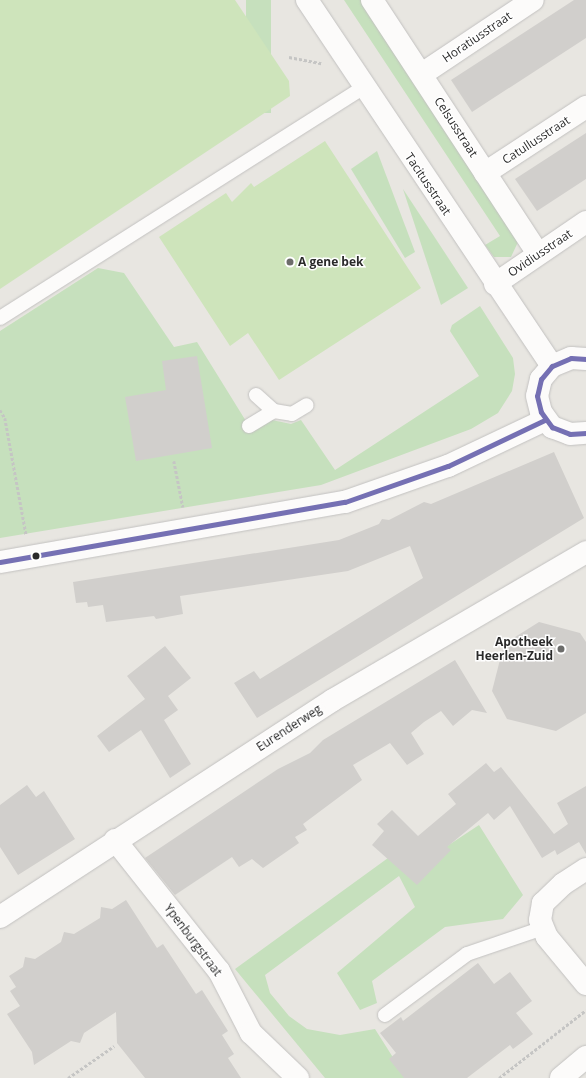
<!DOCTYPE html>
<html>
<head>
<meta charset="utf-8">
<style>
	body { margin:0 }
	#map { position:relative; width:586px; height:1078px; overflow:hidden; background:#e8e6e1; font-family:"Open Sans",sans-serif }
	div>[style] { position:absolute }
	.green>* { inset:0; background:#c6e0bd; transform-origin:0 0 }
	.pitch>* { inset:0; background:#cee4bb }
	.building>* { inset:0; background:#d1cfcc }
	.path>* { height:2.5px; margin-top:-1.25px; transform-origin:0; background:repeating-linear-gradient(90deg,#c5c5c4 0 3px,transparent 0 5px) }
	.roads { filter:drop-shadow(0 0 1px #c2c1c0) drop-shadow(0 0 1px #c2c1c0) }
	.service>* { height:14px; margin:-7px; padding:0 7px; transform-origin:7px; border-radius:7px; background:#fcfbfa }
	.minor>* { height:22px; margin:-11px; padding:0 11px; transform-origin:11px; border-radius:11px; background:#fcfbfa }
	.bus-1>* { height:5px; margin:-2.5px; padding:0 2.5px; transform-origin:2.5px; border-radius:2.5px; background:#7570b3 }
	.dots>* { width:11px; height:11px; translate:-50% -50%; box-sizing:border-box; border:2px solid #fff; border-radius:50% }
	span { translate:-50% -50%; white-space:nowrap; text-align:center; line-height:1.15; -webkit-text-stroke:3px #fff; paint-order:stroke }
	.street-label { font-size:12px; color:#2a2a2a }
	.poi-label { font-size:12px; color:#2a2a2a; font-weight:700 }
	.left { translate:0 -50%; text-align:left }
	.right { translate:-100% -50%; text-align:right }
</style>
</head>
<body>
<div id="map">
	<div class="green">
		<i style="left:246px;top:0;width:25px;height:113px"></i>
		<i style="clip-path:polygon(344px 0,362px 0,518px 242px,511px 257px,494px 257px,485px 245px,500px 236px)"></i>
		<i style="clip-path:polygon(377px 151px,415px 252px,405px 258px,351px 169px)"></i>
		<i style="clip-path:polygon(403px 189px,468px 288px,441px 305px)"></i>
		<i style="clip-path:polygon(98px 268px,124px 273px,174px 347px,197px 342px,249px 426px,272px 420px,291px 424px,301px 420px,335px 470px,479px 376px,450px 331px,452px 325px,480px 306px,513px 358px,515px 374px,512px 391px,498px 413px,471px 429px,321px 485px,0 538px,0 331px)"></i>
		<i style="clip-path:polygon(479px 825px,523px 895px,503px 919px,445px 927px,372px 981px,377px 1003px,360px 1010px,337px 973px,415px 907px,399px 876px,265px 975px,270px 993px,289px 1016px,307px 1029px,340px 1035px,375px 1029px,406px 1078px,325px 1078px,235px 969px,388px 858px,414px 868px)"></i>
	</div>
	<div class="pitch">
		<i style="clip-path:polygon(0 0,235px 0,289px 81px,290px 96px,0 289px)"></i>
		<i style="clip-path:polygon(325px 141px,421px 288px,279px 380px,248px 333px,230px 346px,159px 237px,226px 193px,232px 202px,251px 183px,254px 187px)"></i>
	</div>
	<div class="building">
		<i style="clip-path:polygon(574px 0,586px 0,586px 38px,472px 112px,451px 80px)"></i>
		<i style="clip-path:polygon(586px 133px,586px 179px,537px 211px,515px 179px)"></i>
		<i style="clip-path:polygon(197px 356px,212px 448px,136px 461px,125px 397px,166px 390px,162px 361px)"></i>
		<i style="clip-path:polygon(554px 452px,584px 518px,257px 718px,234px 683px,254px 671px,260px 679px,423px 578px,410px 546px,348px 571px,180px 596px,183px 614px,156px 619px,154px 616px,106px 622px,103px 605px,88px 607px,87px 602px,76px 603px,73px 582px,339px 540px,379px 524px,382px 519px,389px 520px,424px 502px,431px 504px)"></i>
		<i style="clip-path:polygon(539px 622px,580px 633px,586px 642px,586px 713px,556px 731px,507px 719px,492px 691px,504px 644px)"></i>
		<i style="clip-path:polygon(165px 646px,191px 678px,168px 696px,178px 710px,164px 720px,191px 764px,170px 778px,141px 730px,109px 752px,97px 736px,145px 699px,127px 676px)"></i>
		<i style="clip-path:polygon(455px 660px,487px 713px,472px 710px,453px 726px,441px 711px,424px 722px,411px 733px,424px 754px,407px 765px,390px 743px,353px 765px,362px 780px,303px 824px,307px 830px,295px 837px,299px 843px,263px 868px,252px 859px,239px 867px,232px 857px,175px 895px,145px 858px,278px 769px,310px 753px,323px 740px)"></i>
		<i style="clip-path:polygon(486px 763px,494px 772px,501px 767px,554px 834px,568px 824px,557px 803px,586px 786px,586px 854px,579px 842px,557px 855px,555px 850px,542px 858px,510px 806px,494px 820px,488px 813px,447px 847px,451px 850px,417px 885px,372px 845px,384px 831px,377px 824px,392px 810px,418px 836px,456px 804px,448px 794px)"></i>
		<i style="clip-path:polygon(27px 785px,36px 797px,44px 791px,75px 839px,18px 875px,0 847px,0 805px)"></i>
		<i style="clip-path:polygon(126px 900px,157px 948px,163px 944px,196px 994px,202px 990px,228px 1031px,222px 1035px,234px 1054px,228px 1058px,241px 1078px,145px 1078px,117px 1043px,116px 1012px,84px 1033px,80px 1043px,71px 1041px,34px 1065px,32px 1052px,7px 1014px,20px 1006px,10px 991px,16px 987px,9px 976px,23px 967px,25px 957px,35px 959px,61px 942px,64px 932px,74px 934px,100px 918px,101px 907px,112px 909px)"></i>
		<i style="clip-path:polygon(478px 963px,494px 984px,510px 972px,532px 1001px,516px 1013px,533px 1034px,513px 1049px,510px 1045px,467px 1078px,404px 1078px,389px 1059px,396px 1053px,380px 1033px,401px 1017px,403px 1021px)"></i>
	</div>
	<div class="path">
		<i style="left:289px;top:57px;width:33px;rotate:11deg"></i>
		<i style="left:0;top:410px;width:9px;rotate:58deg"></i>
		<i style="left:5px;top:418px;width:118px;rotate:79.7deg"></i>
		<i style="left:174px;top:461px;width:47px;rotate:78.9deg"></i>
		<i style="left:68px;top:1078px;width:56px;rotate:-34.8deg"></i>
		<i style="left:499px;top:1078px;width:110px;rotate:-38deg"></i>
	</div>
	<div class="roads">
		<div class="service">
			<i style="left:0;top:318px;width:431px;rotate:-32.4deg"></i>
			<i style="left:256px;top:395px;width:24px;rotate:42deg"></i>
			<i style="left:274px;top:411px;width:18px;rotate:9deg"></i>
			<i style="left:292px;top:414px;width:17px;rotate:-31deg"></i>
			<i style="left:249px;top:426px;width:29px;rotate:-31deg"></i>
			<i style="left:385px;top:1015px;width:102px;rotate:-36.6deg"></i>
			<i style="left:467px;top:954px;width:80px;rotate:-18.9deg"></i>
		</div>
		<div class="minor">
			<i style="left:307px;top:0;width:440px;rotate:56.2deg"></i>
			<i style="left:372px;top:0;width:303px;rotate:56.8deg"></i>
			<i style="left:422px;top:74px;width:133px;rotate:-33.7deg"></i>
			<i style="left:485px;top:173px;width:121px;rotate:-33.2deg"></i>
			<i style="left:495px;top:284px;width:110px;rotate:-34.3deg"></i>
			<i style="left:586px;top:359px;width:15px;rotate:-176deg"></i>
			<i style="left:571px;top:358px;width:21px;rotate:157deg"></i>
			<i style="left:552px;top:366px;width:17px;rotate:130deg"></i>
			<i style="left:541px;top:379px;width:17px;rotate:103deg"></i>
			<i style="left:537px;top:396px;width:16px;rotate:76deg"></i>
			<i style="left:541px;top:412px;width:19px;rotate:54deg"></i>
			<i style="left:552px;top:427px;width:19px;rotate:21deg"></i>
			<i style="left:570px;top:434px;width:16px;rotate:-4deg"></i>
			<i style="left:0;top:562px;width:350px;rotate:-9.9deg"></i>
			<i style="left:345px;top:502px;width:109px;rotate:-19.3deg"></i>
			<i style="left:448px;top:466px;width:107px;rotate:-25.4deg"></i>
			<i style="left:115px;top:840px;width:167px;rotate:51.6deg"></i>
			<i style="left:219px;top:971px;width:70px;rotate:62.7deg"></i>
			<i style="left:251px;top:1033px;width:65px;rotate:43.8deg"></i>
			<i style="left:586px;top:869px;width:27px;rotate:147deg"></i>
			<i style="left:563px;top:884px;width:28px;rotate:136deg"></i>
			<i style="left:543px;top:903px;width:17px;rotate:100deg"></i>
			<i style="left:540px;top:920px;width:18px;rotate:68deg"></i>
			<i style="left:547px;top:937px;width:61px;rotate:50.3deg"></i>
			<i style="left:0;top:917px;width:397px;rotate:-33.1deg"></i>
			<i style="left:333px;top:700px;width:293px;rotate:-30.3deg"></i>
			<i style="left:561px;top:1078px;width:33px;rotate:-40deg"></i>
		</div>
	</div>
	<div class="bus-1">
		<i style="left:586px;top:359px;width:15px;rotate:-176deg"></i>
		<i style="left:571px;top:358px;width:21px;rotate:157deg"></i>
		<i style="left:552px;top:366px;width:17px;rotate:130deg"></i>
		<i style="left:541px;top:379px;width:17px;rotate:103deg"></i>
		<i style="left:537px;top:396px;width:16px;rotate:76deg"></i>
		<i style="left:541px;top:412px;width:19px;rotate:54deg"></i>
		<i style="left:552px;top:427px;width:19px;rotate:21deg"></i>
		<i style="left:570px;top:434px;width:16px;rotate:-4deg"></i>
		<i style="left:0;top:562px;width:350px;rotate:-9.9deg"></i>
		<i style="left:345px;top:502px;width:109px;rotate:-19.3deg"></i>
		<i style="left:448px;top:466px;width:107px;rotate:-25.4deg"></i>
	</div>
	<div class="dots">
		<i style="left:290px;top:262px;background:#6c6c6a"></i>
		<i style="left:36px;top:556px;background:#2a2a2a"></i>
		<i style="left:561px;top:649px;background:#6c6c6a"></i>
	</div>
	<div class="street-label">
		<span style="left:477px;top:37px;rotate:-34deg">Horatiusstraat</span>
		<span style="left:456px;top:127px;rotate:57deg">Celsusstraat</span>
		<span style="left:536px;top:140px;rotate:-33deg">Catullusstraat</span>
		<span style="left:428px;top:184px;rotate:56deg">Tacitusstraat</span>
		<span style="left:540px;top:253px;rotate:-34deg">Ovidiusstraat</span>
		<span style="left:289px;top:728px;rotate:-33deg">Eurenderweg</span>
		<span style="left:193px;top:940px;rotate:53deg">Ypenburgstraat</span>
	</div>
	<div class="poi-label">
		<span class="left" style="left:298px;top:262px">A gene bek</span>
		<span class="right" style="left:553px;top:649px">Apotheek<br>Heerlen-Zuid</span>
	</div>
</div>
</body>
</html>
